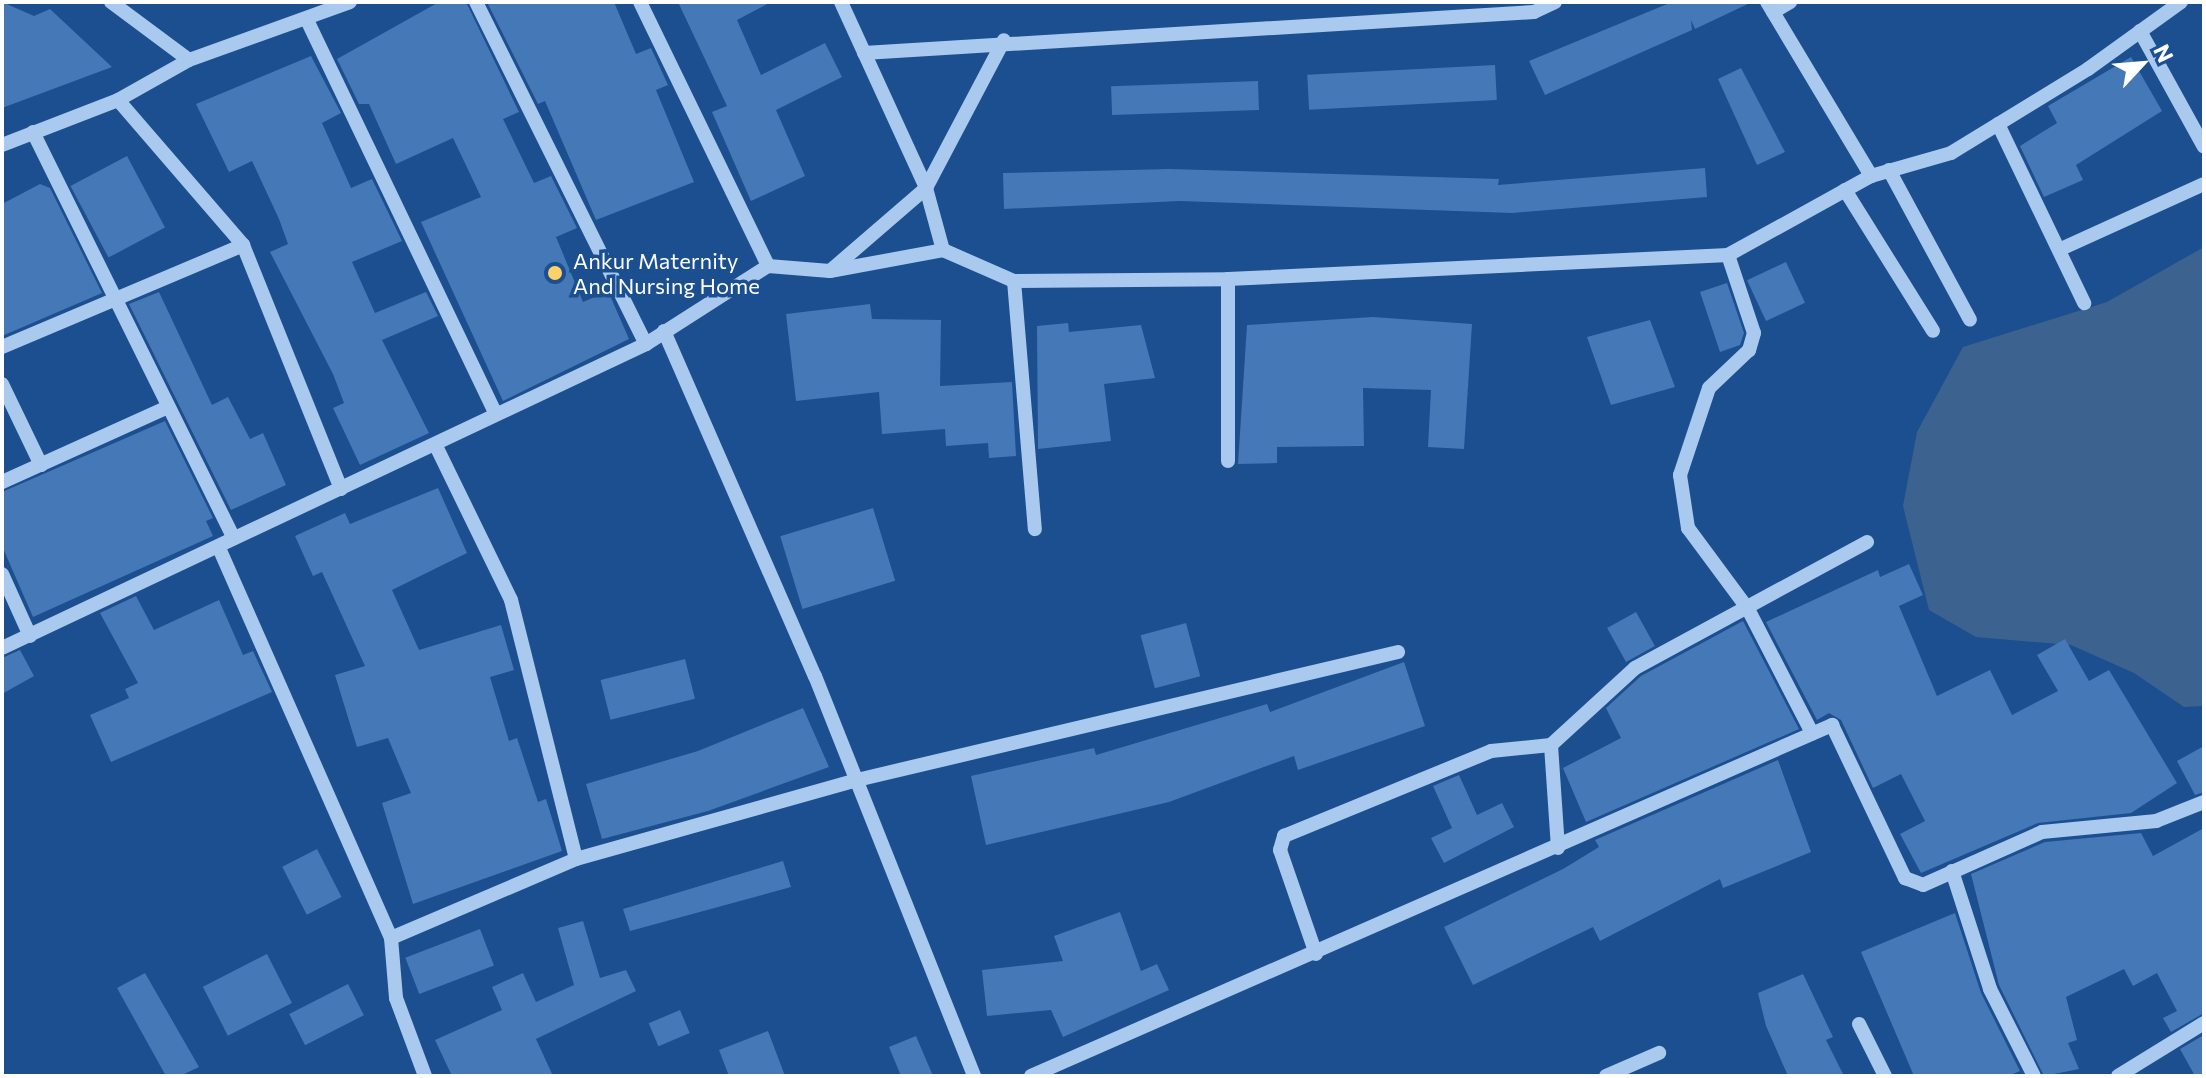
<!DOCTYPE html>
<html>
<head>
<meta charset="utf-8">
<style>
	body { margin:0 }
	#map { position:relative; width:2206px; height:1078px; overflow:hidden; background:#1b4f8f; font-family:Commissioner,sans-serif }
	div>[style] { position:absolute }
	.water>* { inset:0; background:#3c6290 }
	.building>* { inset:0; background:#4478b7; transform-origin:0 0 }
	.minor>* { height:14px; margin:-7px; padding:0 7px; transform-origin:7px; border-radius:7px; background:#a9c9ee }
	.dots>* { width:22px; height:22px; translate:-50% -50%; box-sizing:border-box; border:4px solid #1b4f8f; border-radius:50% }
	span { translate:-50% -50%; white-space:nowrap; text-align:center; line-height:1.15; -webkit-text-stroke:7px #1b4f8f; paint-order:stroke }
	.poi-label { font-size:22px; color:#fff }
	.left { translate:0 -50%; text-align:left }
	.frame { position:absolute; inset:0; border:4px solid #fff; pointer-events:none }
	.north { position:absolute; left:2102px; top:24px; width:80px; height:80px; -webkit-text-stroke:6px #1b4f8f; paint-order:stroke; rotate:64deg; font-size:22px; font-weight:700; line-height:32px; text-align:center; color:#fff }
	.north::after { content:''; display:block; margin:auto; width:28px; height:36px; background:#fff; clip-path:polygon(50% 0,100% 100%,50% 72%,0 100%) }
</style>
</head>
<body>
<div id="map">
	<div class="water">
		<i style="clip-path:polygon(2204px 247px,2204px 706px,2184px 707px,2134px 673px,2071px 645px,1976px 637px,1929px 610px,1903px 506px,1917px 432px,1963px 347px,2107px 302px)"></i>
	</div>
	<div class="building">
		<i style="clip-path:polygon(2px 2px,34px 16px,50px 9px,112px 67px,2px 108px)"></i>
		<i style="clip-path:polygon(439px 2px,466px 2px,519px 112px,503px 119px,534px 183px,551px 176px,577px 228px,556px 237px,583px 302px,608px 291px,629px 339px,503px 401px,421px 222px,481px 197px,453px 138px,396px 164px,369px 104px,359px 104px,337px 59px)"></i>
		<i style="clip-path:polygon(487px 2px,614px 2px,636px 54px,651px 48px,657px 61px,668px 85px,656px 90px,694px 182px,596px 220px,545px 101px,538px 104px)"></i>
		<i style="clip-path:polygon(678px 2px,771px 2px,737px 20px,761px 75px,825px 43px,842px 77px,776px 110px,805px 176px,751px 201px,712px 112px,727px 106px)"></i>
		<i style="clip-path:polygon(1672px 2px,1752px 2px,1695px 29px,1691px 20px,1692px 30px,1545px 95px,1529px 61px)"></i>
		<i style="clip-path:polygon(311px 56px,341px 113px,322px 123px,351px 188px,372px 179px,402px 241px,352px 262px,375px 313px,426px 292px,438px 316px,382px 340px,429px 433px,360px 465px,333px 408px,344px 403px,333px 374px,270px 252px,288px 244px,279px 219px,252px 161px,229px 172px,196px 104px)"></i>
		<i style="clip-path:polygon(2131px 57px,2162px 111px,2076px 165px,2083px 180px,2044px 197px,2020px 146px,2057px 123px,2048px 106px)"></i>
		<i style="left:1495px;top:65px;width:35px;height:188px;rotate:87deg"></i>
		<i style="clip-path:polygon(1741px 68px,1785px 152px,1757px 165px,1718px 79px)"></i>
		<i style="left:1258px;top:81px;width:29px;height:147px;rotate:88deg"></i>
		<i style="left:127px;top:156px;width:81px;height:64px;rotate:62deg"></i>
		<i style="clip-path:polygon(1705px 168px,1707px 197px,1512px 213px,1180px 201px,1004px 209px,1003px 173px,1170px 169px,1499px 179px,1498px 185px)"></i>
		<i style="clip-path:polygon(40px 184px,50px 188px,102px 293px,2px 336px,2px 204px)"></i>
		<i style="left:1786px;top:262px;width:45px;height:43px;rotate:65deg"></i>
		<i style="clip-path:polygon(1727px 283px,1744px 333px,1740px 345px,1720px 352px,1700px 292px)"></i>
		<i style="clip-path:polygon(159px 292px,212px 405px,228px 397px,250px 439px,263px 433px,286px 485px,231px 510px,129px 304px)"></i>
		<i style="clip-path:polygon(870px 304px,872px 319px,941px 320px,940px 386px,1012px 382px,1016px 456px,989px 458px,988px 443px,946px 446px,945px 429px,882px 434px,879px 392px,796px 401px,786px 314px)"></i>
		<i style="clip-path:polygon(1373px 317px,1472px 324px,1464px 449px,1428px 447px,1431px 390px,1363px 388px,1364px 446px,1277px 447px,1277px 463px,1238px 464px,1247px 325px)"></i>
		<i style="clip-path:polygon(1650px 320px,1675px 387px,1611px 405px,1587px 337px)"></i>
		<i style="clip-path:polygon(1068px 323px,1069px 332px,1141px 325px,1155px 378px,1104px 384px,1111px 441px,1038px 449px,1037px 326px)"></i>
		<i style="clip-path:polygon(165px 421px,213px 518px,206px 521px,213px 536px,33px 617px,2px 546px,2px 492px)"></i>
		<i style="clip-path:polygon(438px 488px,467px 553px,392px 590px,419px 650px,501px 625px,514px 670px,490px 677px,509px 741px,517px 738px,538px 802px,546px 799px,562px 851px,413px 904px,382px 803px,411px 793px,388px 738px,357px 747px,335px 675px,365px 666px,322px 572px,313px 576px,295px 536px,345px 513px,350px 524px)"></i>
		<i style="left:873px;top:508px;width:76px;height:97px;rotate:73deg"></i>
		<i style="clip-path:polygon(1909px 564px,1923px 595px,1899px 606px,1937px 696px,1990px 670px,2012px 715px,2058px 691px,2037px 655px,2065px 639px,2089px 681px,2109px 670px,2177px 783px,2131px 813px,2038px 823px,1921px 873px,1900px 834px,1925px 821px,1901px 774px,1873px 788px,1841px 720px,1829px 713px,1817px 720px,1766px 622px,1878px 570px,1880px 577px)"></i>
		<i style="clip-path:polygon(136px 596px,154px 630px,219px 600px,243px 655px,253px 651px,272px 692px,111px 762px,90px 715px,129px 698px,125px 689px,138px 683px,100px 613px)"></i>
		<i style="left:1636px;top:612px;width:39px;height:33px;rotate:61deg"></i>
		<i style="clip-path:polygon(1743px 621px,1799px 729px,1586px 822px,1563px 768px,1621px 738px,1606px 708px,1641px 676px)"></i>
		<i style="left:1186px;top:623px;width:55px;height:47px;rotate:75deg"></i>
		<i style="clip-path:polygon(20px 650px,34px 676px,2px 694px,2px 658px)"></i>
		<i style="left:685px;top:659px;width:41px;height:87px;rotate:76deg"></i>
		<i style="clip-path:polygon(1404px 662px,1425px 726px,1298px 770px,1294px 756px,1169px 802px,986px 845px,971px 776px,1094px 748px,1096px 755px,1267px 704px,1270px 712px)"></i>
		<i style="clip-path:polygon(803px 708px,829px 767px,708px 811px,602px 839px,586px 784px,698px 751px)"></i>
		<i style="clip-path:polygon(2204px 746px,2204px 792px,2195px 795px,2177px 761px)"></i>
		<i style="clip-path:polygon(1778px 760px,1811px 852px,1723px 888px,1720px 879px,1600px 941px,1593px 927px,1473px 985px,1444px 927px,1563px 869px,1599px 847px,1595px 840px)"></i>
		<i style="clip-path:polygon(1459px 775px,1477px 815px,1502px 803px,1514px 827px,1444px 863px,1431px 838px,1452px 828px,1433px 786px)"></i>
		<i style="clip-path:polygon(2204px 828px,2204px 1013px,2171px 1032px,2163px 1018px,2177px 1011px,2157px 973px,2133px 986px,2124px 969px,2066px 997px,2077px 1040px,2068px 1043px,2079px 1069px,2044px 1076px,1999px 985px,1971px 874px,2045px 842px,2141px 833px,2153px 856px)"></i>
		<i style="left:317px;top:849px;width:54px;height:39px;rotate:63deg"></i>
		<i style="clip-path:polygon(783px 861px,791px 887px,630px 931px,623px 909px)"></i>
		<i style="clip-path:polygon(1120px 912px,1141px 971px,1157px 964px,1169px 990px,1063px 1037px,1051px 1010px,987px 1016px,982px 970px,1063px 961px,1054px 936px)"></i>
		<i style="clip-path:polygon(1955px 913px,1981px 993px,2020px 1071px,2008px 1076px,1914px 1076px,1861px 952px)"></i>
		<i style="clip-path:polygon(583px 921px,600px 978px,626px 970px,636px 991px,536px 1039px,553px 1076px,452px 1076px,435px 1040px,502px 1010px,492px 987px,523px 973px,536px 1002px,574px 985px,558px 928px)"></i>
		<i style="left:480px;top:929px;width:39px;height:80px;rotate:69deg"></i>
		<i style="left:267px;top:954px;width:55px;height:72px;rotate:63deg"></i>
		<i style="clip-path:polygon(145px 973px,199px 1067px,180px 1076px,166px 1076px,117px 988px)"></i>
		<i style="clip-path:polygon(1803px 974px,1833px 1037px,1826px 1040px,1844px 1076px,1788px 1076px,1766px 1026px,1758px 993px)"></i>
		<i style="left:348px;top:984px;width:35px;height:66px;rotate:63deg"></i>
		<i style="left:680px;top:1010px;width:25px;height:34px;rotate:67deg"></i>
		<i style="clip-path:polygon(768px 1031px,785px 1076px,729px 1076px,719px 1050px)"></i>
		<i style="clip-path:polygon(2204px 1035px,2204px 1076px,2195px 1076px,2180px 1049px)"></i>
		<i style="clip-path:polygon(916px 1036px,933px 1076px,901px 1076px,889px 1047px)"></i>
	</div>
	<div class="minor">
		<i style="left:111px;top:2px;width:97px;rotate:36.6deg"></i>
		<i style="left:476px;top:2px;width:382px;rotate:63.6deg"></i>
		<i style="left:640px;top:2px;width:293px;rotate:64.1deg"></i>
		<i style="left:841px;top:2px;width:205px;rotate:65.4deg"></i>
		<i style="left:926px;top:188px;width:64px;rotate:74.7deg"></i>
		<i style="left:1767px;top:2px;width:203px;rotate:59.1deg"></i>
		<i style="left:1773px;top:12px;width:20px;rotate:-30deg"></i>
		<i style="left:307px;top:20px;width:437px;rotate:64.4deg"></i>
		<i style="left:2140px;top:31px;width:132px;rotate:61.1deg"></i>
		<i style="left:864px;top:53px;width:671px;rotate:-3.5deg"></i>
		<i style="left:1534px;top:12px;width:23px;rotate:-25deg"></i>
		<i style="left:118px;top:100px;width:191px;rotate:49.2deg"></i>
		<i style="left:243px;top:245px;width:263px;rotate:68.1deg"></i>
		<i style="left:1998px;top:124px;width:199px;rotate:64.3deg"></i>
		<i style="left:33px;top:132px;width:453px;rotate:63.7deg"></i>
		<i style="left:2px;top:145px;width:124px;rotate:-21.2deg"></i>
		<i style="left:118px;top:100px;width:81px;rotate:-29.4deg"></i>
		<i style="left:189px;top:60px;width:171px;rotate:-19.8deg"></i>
		<i style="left:1889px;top:170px;width:170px;rotate:61.6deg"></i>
		<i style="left:1845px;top:190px;width:166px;rotate:58deg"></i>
		<i style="left:2063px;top:248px;width:155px;rotate:-24.4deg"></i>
		<i style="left:1728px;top:255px;width:82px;rotate:71.6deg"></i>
		<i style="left:1754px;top:333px;width:18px;rotate:106deg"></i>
		<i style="left:1749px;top:350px;width:55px;rotate:136.5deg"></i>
		<i style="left:1709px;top:388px;width:92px;rotate:108.4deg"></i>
		<i style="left:1680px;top:475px;width:54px;rotate:81.4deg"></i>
		<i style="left:1688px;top:528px;width:101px;rotate:53.5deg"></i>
		<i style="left:1748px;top:609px;width:140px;rotate:62.7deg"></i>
		<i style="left:830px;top:271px;width:127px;rotate:-40.8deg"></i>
		<i style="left:926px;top:188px;width:167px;rotate:-62.2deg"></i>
		<i style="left:1014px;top:281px;width:249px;rotate:85.2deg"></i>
		<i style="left:664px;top:331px;width:377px;rotate:66.4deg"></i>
		<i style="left:815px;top:676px;width:430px;rotate:68.3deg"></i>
		<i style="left:2px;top:347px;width:262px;rotate:-22.9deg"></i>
		<i style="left:2px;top:384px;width:90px;rotate:64.3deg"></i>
		<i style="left:436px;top:446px;width:171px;rotate:64deg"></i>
		<i style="left:511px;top:600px;width:267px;rotate:75.9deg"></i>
		<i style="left:1228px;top:461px;width:182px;rotate:-90deg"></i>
		<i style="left:2px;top:482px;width:180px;rotate:-24.3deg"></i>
		<i style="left:219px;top:548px;width:426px;rotate:66.2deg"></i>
		<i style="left:391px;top:938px;width:60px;rotate:85.2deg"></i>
		<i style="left:396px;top:998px;width:83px;rotate:69.6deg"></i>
		<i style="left:2px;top:574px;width:68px;rotate:65.7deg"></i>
		<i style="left:2px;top:648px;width:712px;rotate:-25.27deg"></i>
		<i style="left:646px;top:344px;width:145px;rotate:-32.6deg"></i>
		<i style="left:768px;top:266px;width:62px;rotate:4.6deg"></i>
		<i style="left:830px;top:271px;width:115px;rotate:-10.5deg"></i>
		<i style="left:943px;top:250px;width:77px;rotate:23.6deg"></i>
		<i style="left:1014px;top:281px;width:214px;rotate:-0.5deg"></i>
		<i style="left:1228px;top:279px;width:501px;rotate:-2.75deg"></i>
		<i style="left:1728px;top:255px;width:163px;rotate:-28.9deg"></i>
		<i style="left:1871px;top:176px;width:83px;rotate:-16deg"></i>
		<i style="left:1951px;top:153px;width:161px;rotate:-31.5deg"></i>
		<i style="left:2088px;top:69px;width:115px;rotate:-35.8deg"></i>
		<i style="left:1558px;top:848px;width:103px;rotate:-93.9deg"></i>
		<i style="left:1551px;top:745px;width:114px;rotate:-42.5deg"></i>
		<i style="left:1635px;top:668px;width:264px;rotate:-28.5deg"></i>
		<i style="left:1952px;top:871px;width:124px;rotate:72.1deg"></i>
		<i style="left:1990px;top:989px;width:97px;rotate:63.2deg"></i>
		<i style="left:391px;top:938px;width:201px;rotate:-23.1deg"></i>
		<i style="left:576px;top:859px;width:292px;rotate:-15.7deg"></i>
		<i style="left:857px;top:780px;width:556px;rotate:-13.31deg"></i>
		<i style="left:1316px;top:954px;width:110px;rotate:-109.1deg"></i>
		<i style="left:1280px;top:850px;width:15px;rotate:-74deg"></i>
		<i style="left:1284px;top:836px;width:224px;rotate:-22.3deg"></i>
		<i style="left:1491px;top:751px;width:60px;rotate:-5.7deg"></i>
		<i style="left:1859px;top:1024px;width:58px;rotate:63.4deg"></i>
		<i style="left:1031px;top:1076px;width:875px;rotate:-23.66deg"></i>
		<i style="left:1832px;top:725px;width:170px;rotate:64.5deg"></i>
		<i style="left:1905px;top:878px;width:19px;rotate:21deg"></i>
		<i style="left:1923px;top:885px;width:130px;rotate:-24deg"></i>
		<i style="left:2042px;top:832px;width:115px;rotate:-5.5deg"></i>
		<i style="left:2156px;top:821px;width:52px;rotate:-21.6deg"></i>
		<i style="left:1606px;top:1076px;width:58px;rotate:-23.5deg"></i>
		<i style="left:2118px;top:1076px;width:101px;rotate:-31.6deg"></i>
	</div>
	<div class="dots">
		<i style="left:555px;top:273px;background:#ffd166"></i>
	</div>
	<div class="poi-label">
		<span class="left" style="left:573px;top:273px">Ankur Maternity<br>And Nursing Home</span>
	</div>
	<div class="frame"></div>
	<div class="north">N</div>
</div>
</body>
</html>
